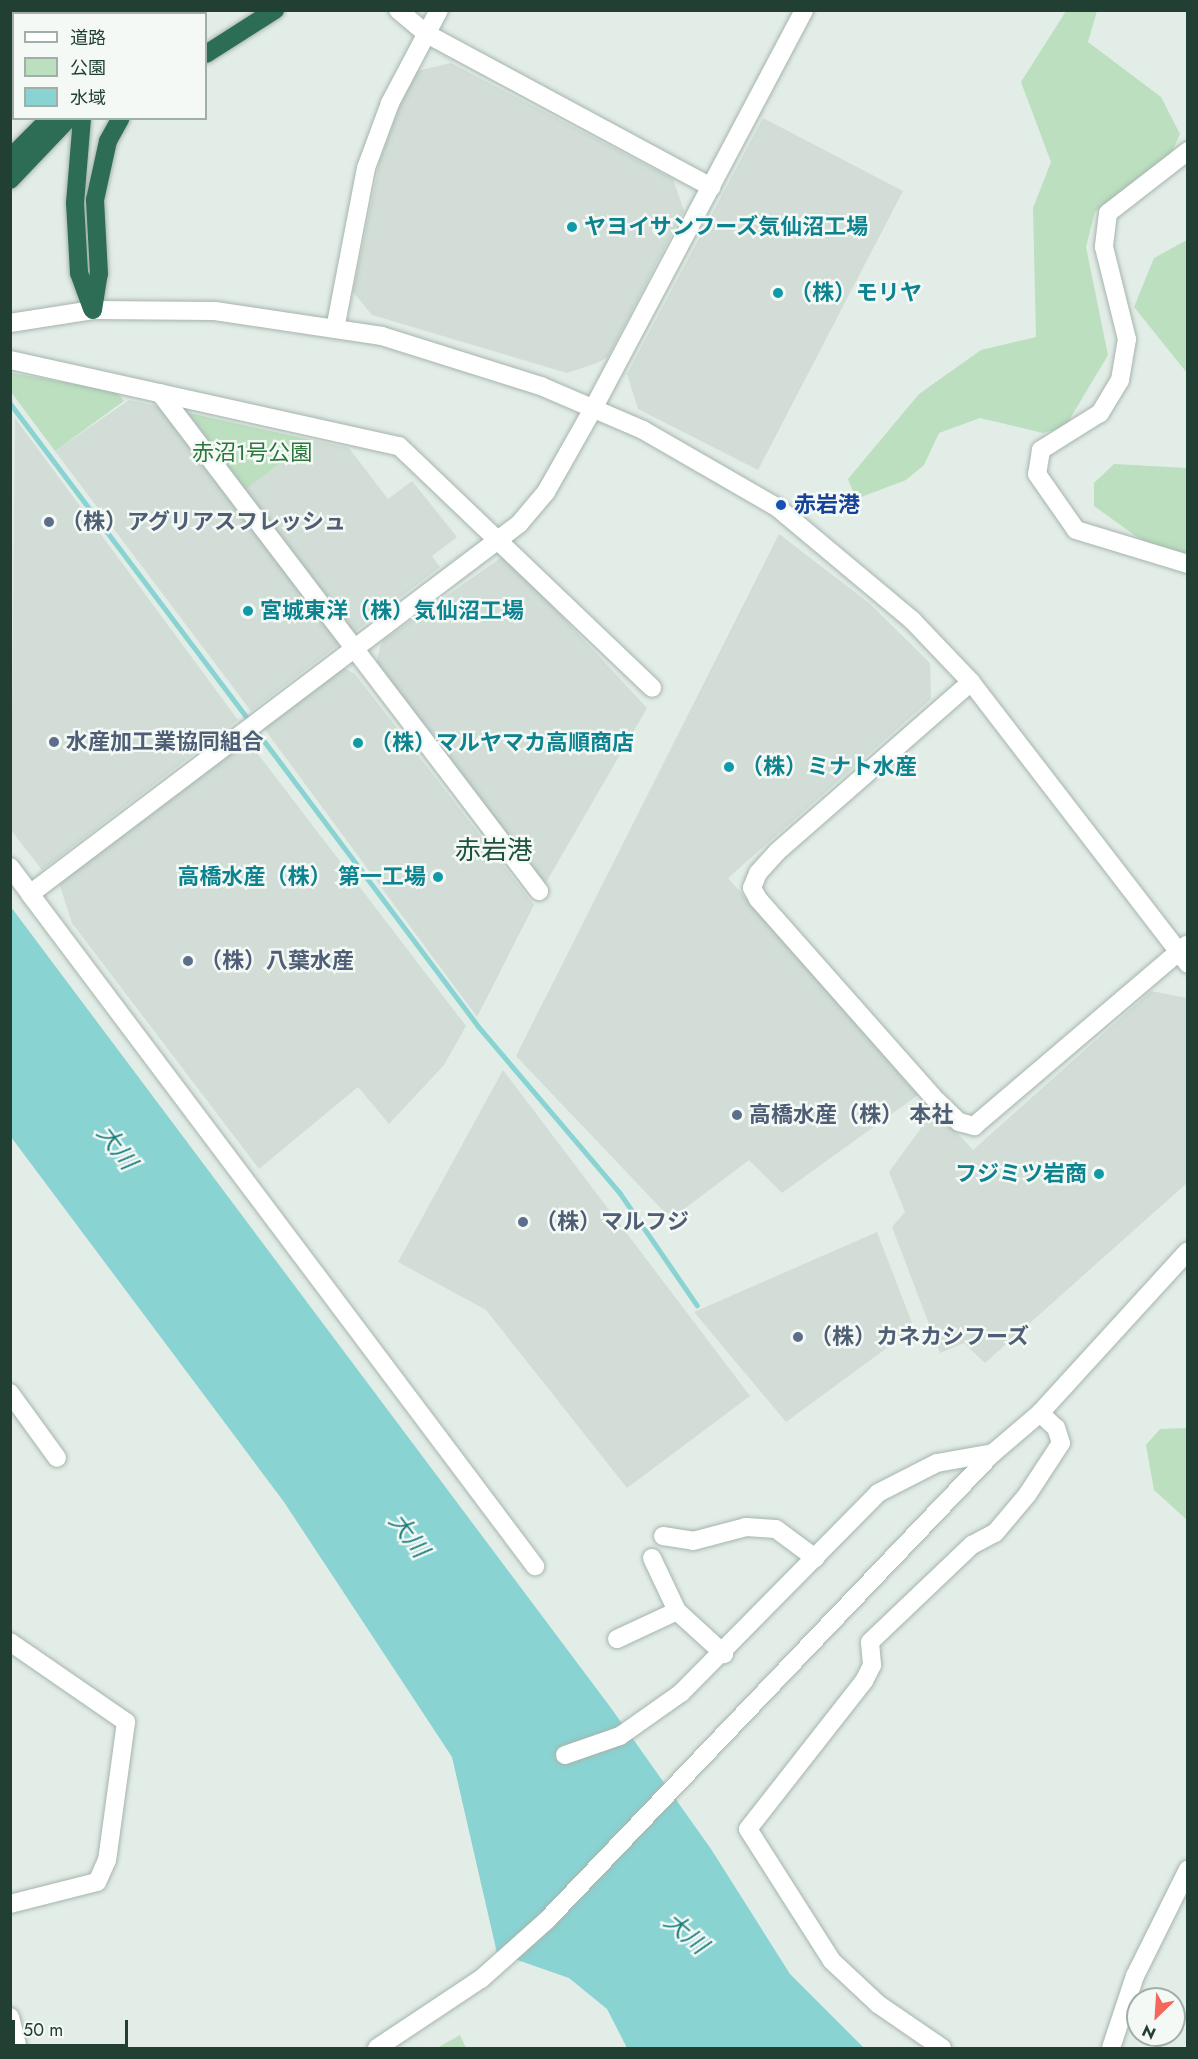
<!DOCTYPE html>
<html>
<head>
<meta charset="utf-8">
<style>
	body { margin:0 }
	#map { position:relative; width:1198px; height:2059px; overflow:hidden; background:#e3ede7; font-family:Jost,"Noto Sans JP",sans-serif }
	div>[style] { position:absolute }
	.built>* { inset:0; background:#d1ddd6 }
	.green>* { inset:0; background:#bbdfbf }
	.water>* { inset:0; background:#8ad3d3 }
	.stream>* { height:4.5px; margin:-2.25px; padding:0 2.25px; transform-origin:2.25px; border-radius:2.25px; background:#8ad3d3 }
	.roads { filter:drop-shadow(0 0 2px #a5b5ad) drop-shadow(0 0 2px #a5b5ad) }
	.minor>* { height:18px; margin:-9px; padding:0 9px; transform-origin:9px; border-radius:9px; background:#fff }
	.highway>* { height:18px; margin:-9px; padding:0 9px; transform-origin:9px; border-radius:9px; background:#2d6c55 }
	.dots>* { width:16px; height:16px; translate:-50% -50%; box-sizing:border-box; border:3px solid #f4f9f6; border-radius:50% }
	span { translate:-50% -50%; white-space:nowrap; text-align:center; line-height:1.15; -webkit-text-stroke:5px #f4f9f6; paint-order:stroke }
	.culture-label { font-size:22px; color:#0d838f; font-weight:700 }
	.left { translate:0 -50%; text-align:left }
	.right { translate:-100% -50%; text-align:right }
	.park-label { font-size:22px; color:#2b773c }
	.transit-label { font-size:22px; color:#164399; font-weight:700 }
	.service-label { font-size:22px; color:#4e5e75; font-weight:700 }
	.water-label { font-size:24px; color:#1a7c7d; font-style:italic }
	.quarter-label { font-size:26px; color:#1d523d }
	.frame { position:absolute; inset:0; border:12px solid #223f33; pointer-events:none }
	.legend { position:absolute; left:12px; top:12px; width:195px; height:108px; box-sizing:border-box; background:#f4f9f6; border:2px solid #a0afa8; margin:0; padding:8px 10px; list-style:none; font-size:18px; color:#223f33 }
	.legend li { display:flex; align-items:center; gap:12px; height:30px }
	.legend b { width:30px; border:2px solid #a0afa8 }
	.north { position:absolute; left:1126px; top:1987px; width:60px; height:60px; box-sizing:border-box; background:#f4f9f6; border:2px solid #a0afa8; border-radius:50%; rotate:205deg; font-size:16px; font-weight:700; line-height:24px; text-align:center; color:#223f33 }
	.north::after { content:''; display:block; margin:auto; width:21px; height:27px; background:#f56759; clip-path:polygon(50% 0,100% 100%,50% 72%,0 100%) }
	.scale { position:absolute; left:12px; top:2020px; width:116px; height:27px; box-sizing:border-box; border:3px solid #223f33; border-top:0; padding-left:8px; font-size:18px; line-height:21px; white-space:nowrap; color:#223f33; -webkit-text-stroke:4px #f4f9f6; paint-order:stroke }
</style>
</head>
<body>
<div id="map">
	<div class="built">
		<i style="clip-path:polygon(451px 63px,673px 179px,684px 211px,608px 357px,597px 363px,567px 373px,372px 315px,353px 292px,380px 160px,404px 94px,417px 71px)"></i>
		<i style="clip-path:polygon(763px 118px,903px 191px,758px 470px,638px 409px,627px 374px)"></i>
		<i style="clip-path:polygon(129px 400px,349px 448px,388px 499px,412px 481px,457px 537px,432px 556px,440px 567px,251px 711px,55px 451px)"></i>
		<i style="clip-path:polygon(15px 418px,238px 720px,42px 870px,11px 830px)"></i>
		<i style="clip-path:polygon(779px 534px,869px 603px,930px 663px,931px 699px,728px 878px,918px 1095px,782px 1193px,749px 1160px,671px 1219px,516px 1056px)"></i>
		<i style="clip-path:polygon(505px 555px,647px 708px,544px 886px,375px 667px,382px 641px)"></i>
		<i style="clip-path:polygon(340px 666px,355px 674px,534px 905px,477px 1017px,263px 727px)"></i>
		<i style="clip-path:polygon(248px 741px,466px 1026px,444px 1065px,389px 1124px,358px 1087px,259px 1169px,72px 923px,59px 883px)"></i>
		<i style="clip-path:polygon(1151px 991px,1187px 998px,1187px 1183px,985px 1363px,964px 1343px,940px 1353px,892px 1227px,905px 1212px,889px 1172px,935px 1109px,973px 1150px)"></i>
		<i style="clip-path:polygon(503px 1070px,750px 1396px,627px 1488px,486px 1310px,398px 1262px)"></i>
		<i style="clip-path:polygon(877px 1232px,914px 1328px,786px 1422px,694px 1312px)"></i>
	</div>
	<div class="green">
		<i style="clip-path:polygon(1066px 11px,1097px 11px,1088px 42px,1161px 97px,1180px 134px,1170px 156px,1095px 212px,1086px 247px,1108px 355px,1065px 427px,1043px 433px,980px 418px,939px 433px,924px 465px,906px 480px,856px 499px,848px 479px,919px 394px,981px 350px,1036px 337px,1033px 208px,1051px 162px,1021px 82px)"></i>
		<i style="clip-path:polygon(1187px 240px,1188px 240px,1187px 373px,1134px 307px,1154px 258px)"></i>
		<i style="clip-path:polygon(11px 373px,116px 391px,124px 401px,55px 451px,11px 392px)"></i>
		<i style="clip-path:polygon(189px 413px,310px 440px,246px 489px)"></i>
		<i style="clip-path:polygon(1114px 464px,1187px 468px,1187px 561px,1137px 537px,1094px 506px,1094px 483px)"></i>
		<i style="clip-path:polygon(1187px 1428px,1188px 1428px,1187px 1520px,1154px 1490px,1146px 1445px,1160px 1429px)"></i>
		<i style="clip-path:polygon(460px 2035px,466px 2048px,437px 2048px)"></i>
	</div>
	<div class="water">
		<i style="clip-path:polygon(11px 907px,611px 1708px,711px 1849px,790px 1974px,864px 2048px,627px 2048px,607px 2009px,569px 1978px,497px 1953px,452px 1757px,284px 1502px,11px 1137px)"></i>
	</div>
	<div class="stream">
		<i style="left:10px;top:403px;width:401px;rotate:53deg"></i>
		<i style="left:256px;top:730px;width:370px;rotate:53.1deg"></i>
		<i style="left:478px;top:1026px;width:219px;rotate:49.6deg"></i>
		<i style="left:620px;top:1193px;width:136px;rotate:55.5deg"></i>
	</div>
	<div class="roads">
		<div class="minor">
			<i style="left:398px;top:10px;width:38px;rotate:40deg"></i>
			<i style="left:427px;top:34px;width:323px;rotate:28.3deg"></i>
			<i style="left:41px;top:14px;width:4px;rotate:-63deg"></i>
			<i style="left:10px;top:58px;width:5px;rotate:-37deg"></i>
			<i style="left:1188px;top:151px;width:101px;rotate:142.2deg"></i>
			<i style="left:1108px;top:213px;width:34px;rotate:97deg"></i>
			<i style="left:1104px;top:247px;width:95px;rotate:76deg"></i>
			<i style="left:1127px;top:339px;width:42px;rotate:99.7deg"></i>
			<i style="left:1120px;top:380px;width:39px;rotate:121deg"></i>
			<i style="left:1100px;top:413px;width:70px;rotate:147.9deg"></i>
			<i style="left:1041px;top:450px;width:24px;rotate:99deg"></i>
			<i style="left:1037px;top:474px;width:68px;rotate:55.1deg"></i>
			<i style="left:1076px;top:530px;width:117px;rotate:16.9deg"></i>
			<i style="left:10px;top:323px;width:84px;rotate:-8.9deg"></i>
			<i style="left:93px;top:310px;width:122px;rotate:0.5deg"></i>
			<i style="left:215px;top:311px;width:169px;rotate:8.5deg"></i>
			<i style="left:382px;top:336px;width:167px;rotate:17.5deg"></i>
			<i style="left:541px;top:386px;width:111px;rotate:23.3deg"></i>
			<i style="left:643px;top:430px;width:156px;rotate:30deg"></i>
			<i style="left:778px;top:508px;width:175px;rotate:39.9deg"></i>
			<i style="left:912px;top:620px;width:86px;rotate:46.4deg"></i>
			<i style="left:971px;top:682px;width:356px;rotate:52.4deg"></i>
			<i style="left:335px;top:329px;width:164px;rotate:-79.1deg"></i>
			<i style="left:366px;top:168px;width:69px;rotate:-69.7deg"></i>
			<i style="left:390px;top:103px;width:105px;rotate:-62.2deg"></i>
			<i style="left:10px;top:360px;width:398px;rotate:12.5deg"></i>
			<i style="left:399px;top:446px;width:350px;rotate:43.7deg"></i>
			<i style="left:160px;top:393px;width:626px;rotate:52.73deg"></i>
			<i style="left:971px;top:682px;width:258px;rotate:138.8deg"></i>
			<i style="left:777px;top:852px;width:28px;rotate:132deg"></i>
			<i style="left:758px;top:873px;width:16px;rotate:112deg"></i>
			<i style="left:752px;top:888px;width:13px;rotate:61deg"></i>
			<i style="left:758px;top:899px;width:270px;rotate:48.5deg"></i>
			<i style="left:937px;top:1101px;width:30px;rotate:44deg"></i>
			<i style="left:959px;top:1122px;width:16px;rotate:15deg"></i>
			<i style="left:974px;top:1126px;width:280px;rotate:-40.4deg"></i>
			<i style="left:10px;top:867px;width:34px;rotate:53deg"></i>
			<i style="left:30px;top:894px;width:613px;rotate:-37.11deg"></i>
			<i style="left:519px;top:524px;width:42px;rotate:-49.8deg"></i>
			<i style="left:546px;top:492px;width:98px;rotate:-60.5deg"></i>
			<i style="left:594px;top:407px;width:449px;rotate:-62.1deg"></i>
			<i style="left:30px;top:894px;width:841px;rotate:53.08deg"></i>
			<i style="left:10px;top:1393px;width:80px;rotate:54.1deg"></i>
			<i style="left:663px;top:1536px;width:30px;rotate:9deg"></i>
			<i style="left:693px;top:1541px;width:55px;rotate:-14.8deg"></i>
			<i style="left:746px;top:1527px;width:30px;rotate:4deg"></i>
			<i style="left:776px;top:1529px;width:49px;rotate:36.6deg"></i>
			<i style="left:652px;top:1558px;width:59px;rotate:64.7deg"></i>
			<i style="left:677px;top:1611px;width:64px;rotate:42.5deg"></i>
			<i style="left:617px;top:1639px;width:66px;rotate:-25deg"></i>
			<i style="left:10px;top:1642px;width:141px;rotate:34.6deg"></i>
			<i style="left:126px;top:1722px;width:139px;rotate:97.8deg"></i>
			<i style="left:107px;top:1860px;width:24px;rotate:114deg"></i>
			<i style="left:97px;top:1882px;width:90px;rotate:165.8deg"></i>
			<i style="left:565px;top:1755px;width:58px;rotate:-19.1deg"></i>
			<i style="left:620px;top:1736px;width:75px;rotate:-35.2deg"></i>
			<i style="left:681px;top:1693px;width:281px;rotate:-45.4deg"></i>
			<i style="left:878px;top:1493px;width:66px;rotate:-27deg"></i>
			<i style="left:937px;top:1463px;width:57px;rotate:-10.1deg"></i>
			<i style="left:10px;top:2017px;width:32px;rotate:76deg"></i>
			<i style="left:377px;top:2048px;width:125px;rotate:-33.6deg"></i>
			<i style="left:481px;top:1979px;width:89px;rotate:-41.8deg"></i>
			<i style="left:547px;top:1920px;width:646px;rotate:-46.32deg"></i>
			<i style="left:993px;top:1453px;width:62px;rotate:-40.4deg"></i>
			<i style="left:1040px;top:1413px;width:219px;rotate:-47.6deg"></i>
			<i style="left:942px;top:2048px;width:78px;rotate:-145.5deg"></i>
			<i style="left:878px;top:2004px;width:63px;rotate:-136.9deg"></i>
			<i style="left:832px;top:1961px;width:156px;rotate:-122.5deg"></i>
			<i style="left:748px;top:1829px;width:188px;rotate:-51.9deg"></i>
			<i style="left:864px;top:1681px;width:18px;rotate:-63deg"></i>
			<i style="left:872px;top:1665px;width:23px;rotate:-95deg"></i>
			<i style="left:870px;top:1642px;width:141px;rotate:-43.6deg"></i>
			<i style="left:972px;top:1545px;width:26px;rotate:-28deg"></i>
			<i style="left:995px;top:1533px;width:50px;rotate:-49.9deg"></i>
			<i style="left:1027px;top:1495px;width:62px;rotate:-56.8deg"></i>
			<i style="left:1061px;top:1443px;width:16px;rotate:-108deg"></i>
			<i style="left:1056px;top:1428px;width:22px;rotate:-137deg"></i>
			<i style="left:1111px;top:2048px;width:76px;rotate:-71.6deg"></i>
			<i style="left:1135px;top:1976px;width:119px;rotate:-63.6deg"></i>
		</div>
		<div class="highway">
			<i style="left:110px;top:14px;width:4px;rotate:-76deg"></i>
			<i style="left:144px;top:14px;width:5px;rotate:-53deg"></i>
			<i style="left:163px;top:14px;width:5px;rotate:-53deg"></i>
			<i style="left:206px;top:54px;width:82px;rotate:-32.5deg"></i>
			<i style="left:82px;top:118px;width:85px;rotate:94.7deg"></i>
			<i style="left:75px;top:203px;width:70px;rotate:86.7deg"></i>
			<i style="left:79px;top:273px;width:38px;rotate:70deg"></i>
			<i style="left:10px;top:158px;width:57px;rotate:-45deg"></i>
			<i style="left:10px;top:180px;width:86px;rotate:-46.4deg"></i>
			<i style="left:93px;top:310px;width:36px;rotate:-81deg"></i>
			<i style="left:99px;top:274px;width:74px;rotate:-93.1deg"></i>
			<i style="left:95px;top:200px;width:60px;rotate:-77.6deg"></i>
			<i style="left:108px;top:141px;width:26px;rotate:-61deg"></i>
		</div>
	</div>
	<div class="dots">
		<i style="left:572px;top:227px;background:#0f9aa8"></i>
		<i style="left:778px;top:293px;background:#0f9aa8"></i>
		<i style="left:781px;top:505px;background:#1a4fb4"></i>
		<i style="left:49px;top:522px;background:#5c6f8a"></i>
		<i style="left:248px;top:611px;background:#0f9aa8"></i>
		<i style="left:54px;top:742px;background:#5c6f8a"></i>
		<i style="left:358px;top:743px;background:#0f9aa8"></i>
		<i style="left:729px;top:767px;background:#0f9aa8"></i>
		<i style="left:438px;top:877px;background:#0f9aa8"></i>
		<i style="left:188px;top:961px;background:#5c6f8a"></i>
		<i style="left:737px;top:1115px;background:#5c6f8a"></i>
		<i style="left:1099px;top:1174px;background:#0f9aa8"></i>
		<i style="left:523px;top:1222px;background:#5c6f8a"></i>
		<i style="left:798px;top:1337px;background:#5c6f8a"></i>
	</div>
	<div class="culture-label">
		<span class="left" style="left:584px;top:227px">ヤヨイサンフーズ気仙沼工場</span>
		<span class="left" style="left:790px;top:293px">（株）モリヤ</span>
		<span class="left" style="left:260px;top:611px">宮城東洋（株）気仙沼工場</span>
		<span class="left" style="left:370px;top:743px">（株）マルヤマカ高順商店</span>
		<span class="left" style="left:741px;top:767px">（株）ミナト水産</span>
		<span class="right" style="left:426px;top:877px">高橋水産（株） 第一工場</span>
		<span class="right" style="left:1087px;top:1174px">フジミツ岩商</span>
	</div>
	<div class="park-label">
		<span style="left:252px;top:453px">赤沼1号公園</span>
	</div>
	<div class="transit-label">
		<span class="left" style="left:794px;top:505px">赤岩港</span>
	</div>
	<div class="service-label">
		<span class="left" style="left:61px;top:522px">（株）アグリアスフレッシュ</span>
		<span class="left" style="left:66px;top:742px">水産加工業協同組合</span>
		<span class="left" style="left:200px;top:961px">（株）八葉水産</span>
		<span class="left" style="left:749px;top:1115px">高橋水産（株） 本社</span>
		<span class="left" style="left:535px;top:1222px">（株）マルフジ</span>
		<span class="left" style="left:810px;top:1337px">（株）カネカシフーズ</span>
	</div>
	<div class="water-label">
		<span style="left:117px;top:1147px;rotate:53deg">大川</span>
		<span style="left:409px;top:1535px;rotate:53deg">大川</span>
		<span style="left:686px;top:1933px;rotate:41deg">大川</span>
	</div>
	<div class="quarter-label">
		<span style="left:494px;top:851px">赤岩港</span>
	</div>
	<div class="frame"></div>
	<ul class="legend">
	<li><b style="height:8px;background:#fff"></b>道路</li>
	<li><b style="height:16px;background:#bbdfbf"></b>公園</li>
	<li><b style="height:16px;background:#8ad3d3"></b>水域</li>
	</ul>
	<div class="north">N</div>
	<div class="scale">50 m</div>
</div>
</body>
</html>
